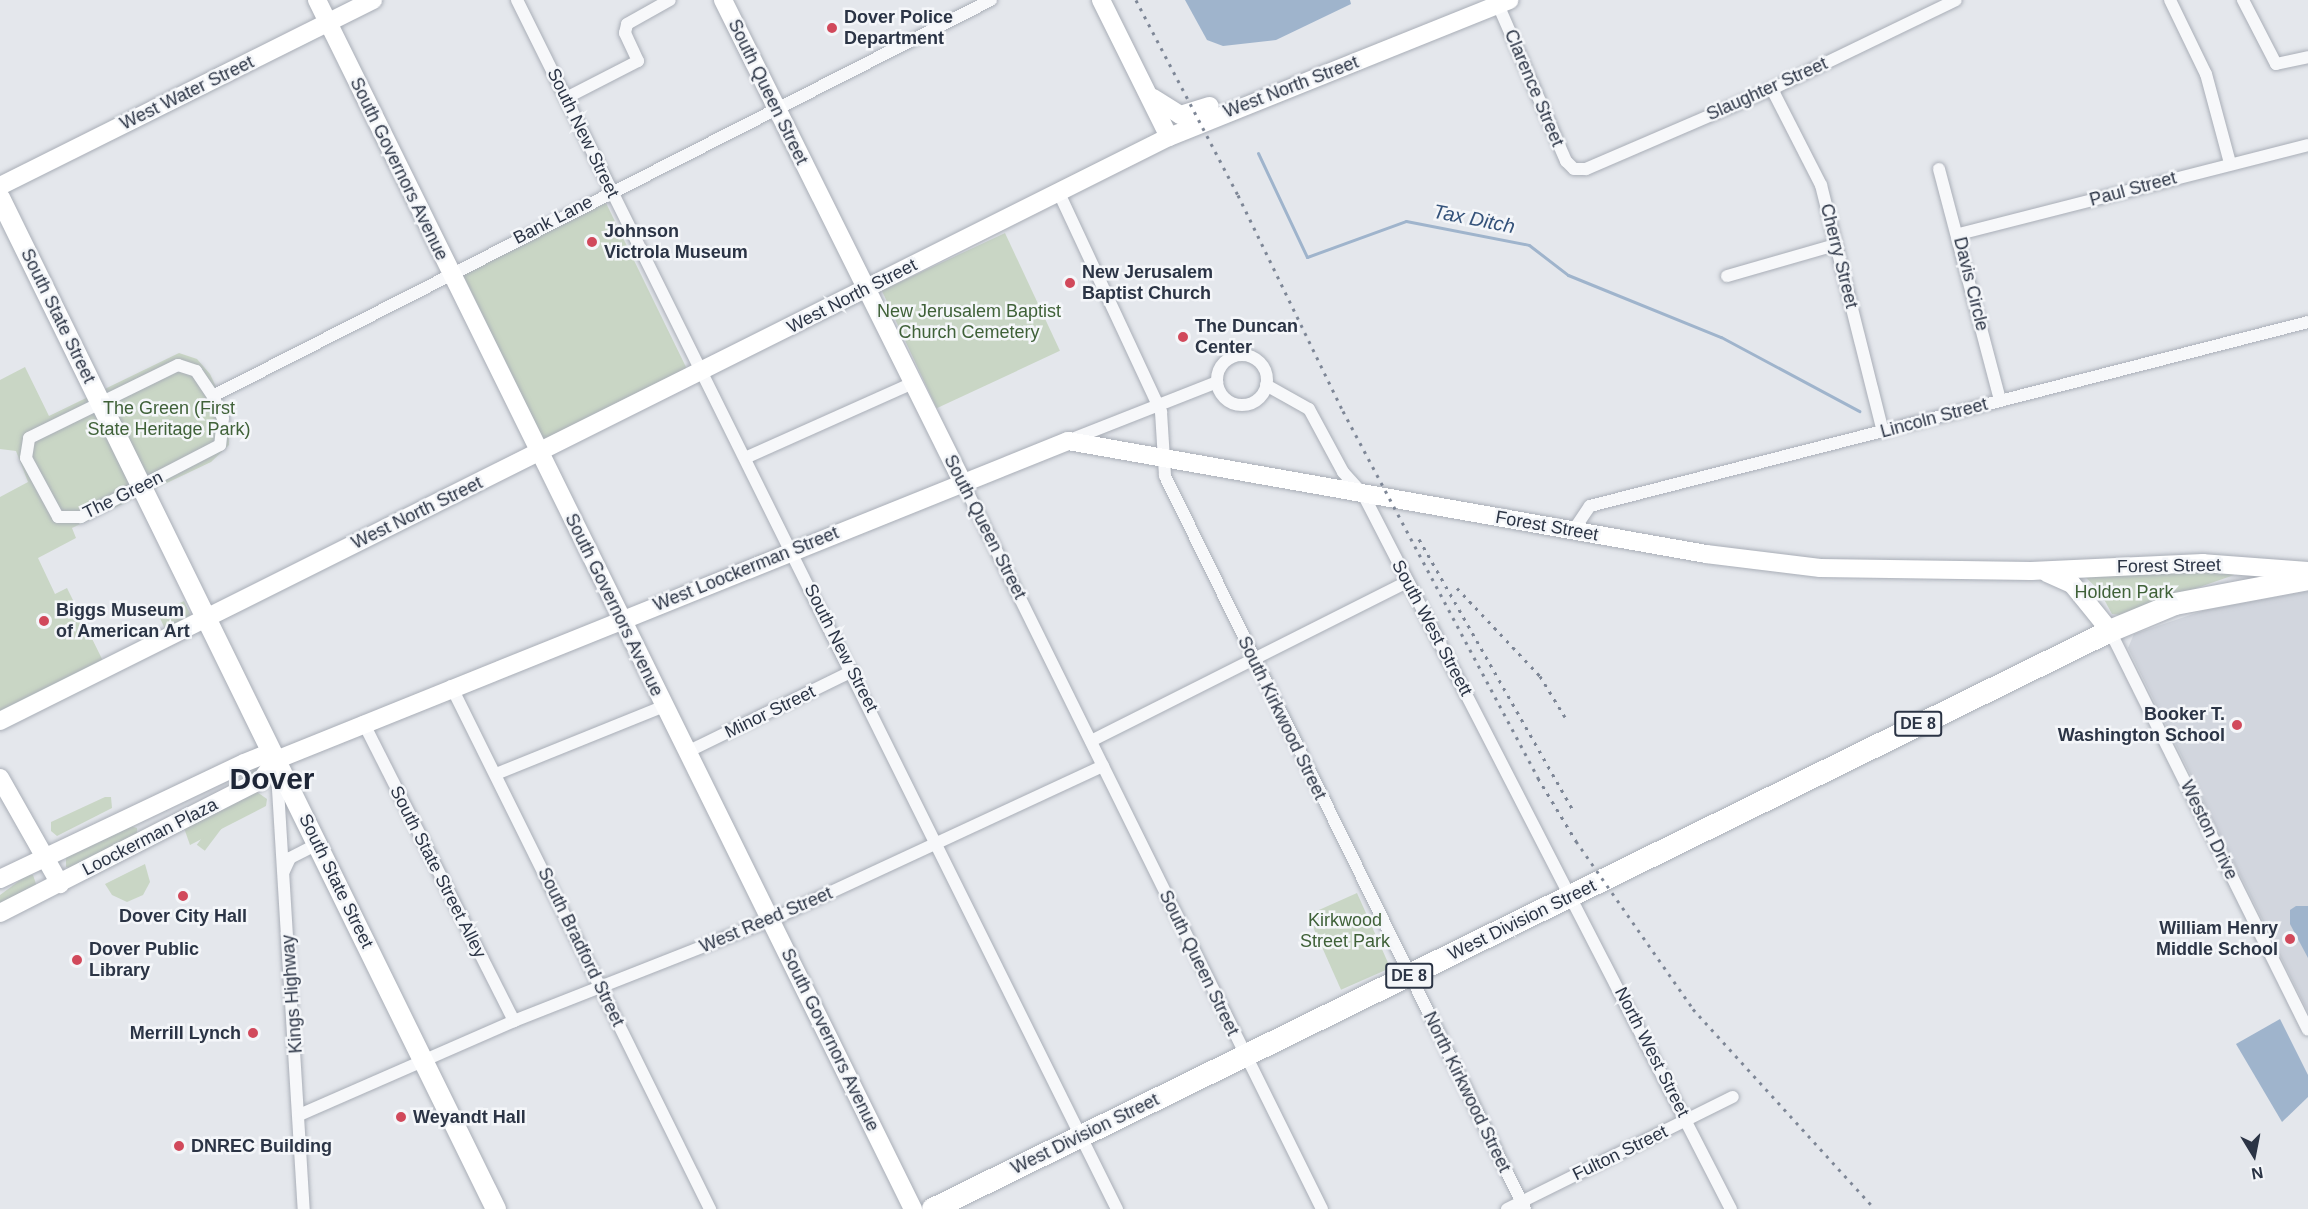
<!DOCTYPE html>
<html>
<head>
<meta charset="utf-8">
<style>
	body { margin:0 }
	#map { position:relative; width:2308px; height:1209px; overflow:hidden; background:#e4e7ec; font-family:Arial,sans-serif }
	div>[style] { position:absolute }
	.built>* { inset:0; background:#d2d6de }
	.green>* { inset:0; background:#c9d6c5; transform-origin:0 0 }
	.water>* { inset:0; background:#9fb4cc }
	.stream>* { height:3px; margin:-1.5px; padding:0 1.5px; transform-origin:1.5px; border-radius:1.5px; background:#9fb4cc }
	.roads { filter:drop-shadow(0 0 2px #a9aeb7) drop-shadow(0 0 2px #a9aeb7) }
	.street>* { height:12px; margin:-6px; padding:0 6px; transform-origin:6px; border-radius:6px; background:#f7f8fa }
	.street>.ring { margin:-6px; padding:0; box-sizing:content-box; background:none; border:12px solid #f7f8fa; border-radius:50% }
	.secondary>* { height:18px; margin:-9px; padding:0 9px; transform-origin:9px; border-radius:9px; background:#fff }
	.primary>* { height:20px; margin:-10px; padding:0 10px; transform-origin:10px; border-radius:10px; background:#fff }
	.highway>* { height:22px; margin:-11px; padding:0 11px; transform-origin:11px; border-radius:11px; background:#fff }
	.rail>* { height:3px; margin-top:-1.5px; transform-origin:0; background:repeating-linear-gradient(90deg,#7d8696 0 3px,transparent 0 9px) }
	.dots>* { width:16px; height:16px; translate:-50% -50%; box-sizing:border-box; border:3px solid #f4f6f9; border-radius:50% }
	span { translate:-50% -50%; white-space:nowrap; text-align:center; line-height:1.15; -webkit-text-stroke:5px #f4f6f9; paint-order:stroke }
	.shield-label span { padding:2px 4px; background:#f4f6f9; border:2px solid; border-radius:4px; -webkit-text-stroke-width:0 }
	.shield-label { font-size:16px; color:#2b3445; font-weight:700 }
	.poi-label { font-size:18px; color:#2b3445; font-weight:700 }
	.left { translate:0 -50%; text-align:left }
	.right { translate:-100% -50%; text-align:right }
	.street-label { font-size:18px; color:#2b3445 }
	.park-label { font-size:18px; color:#3f6138 }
	.water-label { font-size:20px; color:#34527a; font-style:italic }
	.town-label { font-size:30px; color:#1d2536; font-weight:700 }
	.north { position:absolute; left:2224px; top:1125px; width:60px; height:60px; -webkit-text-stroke:4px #f4f6f9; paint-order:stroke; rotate:170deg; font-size:16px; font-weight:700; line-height:24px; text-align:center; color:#2b3445 }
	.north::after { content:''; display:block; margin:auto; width:21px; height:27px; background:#2b3445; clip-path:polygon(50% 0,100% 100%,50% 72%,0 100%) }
</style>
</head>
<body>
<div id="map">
	<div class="built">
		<i style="clip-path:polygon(2308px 591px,2308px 1012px,2128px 648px,2134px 634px,2205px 610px)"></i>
	</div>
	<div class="green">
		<i style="left:606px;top:203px;width:185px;height:160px;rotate:64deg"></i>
		<i style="left:1005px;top:233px;width:130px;height:136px;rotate:65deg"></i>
		<i style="clip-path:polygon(179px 353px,197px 359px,210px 374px,229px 415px,229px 445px,211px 462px,72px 528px,76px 538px,38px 558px,55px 594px,67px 588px,104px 663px,0 714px,0 497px,28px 482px,16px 451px,0 449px,0 380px,25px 367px,49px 416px)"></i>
		<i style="clip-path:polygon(2232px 570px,2234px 575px,2120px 615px,2112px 614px,2099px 590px,2081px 573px)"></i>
		<i style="left:184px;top:601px;width:19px;height:29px;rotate:65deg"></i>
		<i style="left:260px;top:761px;width:10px;height:105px;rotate:37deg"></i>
		<i style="clip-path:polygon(257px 792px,267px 799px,266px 806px,190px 845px,184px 828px)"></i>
		<i style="clip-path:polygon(105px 797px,111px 797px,112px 808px,57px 836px,51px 831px,51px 822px)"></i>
		<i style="clip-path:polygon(128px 825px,137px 828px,137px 837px,72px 869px,66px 867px,66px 854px)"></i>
		<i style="clip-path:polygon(145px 864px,150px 882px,143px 895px,127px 902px,112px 895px,105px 884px)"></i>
		<i style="clip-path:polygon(27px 875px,33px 875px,37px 887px,0 908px,0 895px)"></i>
		<i style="left:1357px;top:893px;width:82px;height:54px;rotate:66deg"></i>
	</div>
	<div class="water">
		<i style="clip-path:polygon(1185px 0,1350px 0,1351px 4px,1276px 40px,1223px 46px,1207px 40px)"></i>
		<i style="clip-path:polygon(2296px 906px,2308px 906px,2308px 958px,2290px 924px,2290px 910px)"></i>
		<i style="clip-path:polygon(2280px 1019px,2308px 1075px,2308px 1097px,2282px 1122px,2236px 1044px)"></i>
	</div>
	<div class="stream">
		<i style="left:1258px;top:153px;width:115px;rotate:64.8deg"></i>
		<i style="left:1307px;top:257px;width:105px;rotate:-20deg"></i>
		<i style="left:1406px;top:221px;width:125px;rotate:11deg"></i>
		<i style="left:1529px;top:245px;width:49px;rotate:37.6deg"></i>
		<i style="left:1568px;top:275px;width:165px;rotate:22.1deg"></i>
		<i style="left:1721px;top:337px;width:157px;rotate:28.2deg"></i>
	</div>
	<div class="roads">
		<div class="street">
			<i style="left:517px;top:0;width:1350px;rotate:63.61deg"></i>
			<i style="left:1496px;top:0;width:176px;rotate:66.5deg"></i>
			<i style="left:1566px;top:161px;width:11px;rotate:45deg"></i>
			<i style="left:1574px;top:169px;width:12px"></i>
			<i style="left:1586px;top:169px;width:202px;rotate:-23.3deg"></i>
			<i style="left:1772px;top:89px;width:204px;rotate:-25.8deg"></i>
			<i style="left:2170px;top:0;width:82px;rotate:64.1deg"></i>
			<i style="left:2206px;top:74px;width:92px;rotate:74.9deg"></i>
			<i style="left:2243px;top:0;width:72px;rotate:62.7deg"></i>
			<i style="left:2276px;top:64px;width:33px;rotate:-12deg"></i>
			<i style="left:1772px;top:89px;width:108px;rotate:63deg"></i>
			<i style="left:1821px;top:185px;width:254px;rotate:75.9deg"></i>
			<i style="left:566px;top:98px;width:81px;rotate:-27.2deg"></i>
			<i style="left:638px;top:61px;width:31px;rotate:-115deg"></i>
			<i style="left:625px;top:33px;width:9px;rotate:-77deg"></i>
			<i style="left:627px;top:24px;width:49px;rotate:-29.2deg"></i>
			<i style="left:1939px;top:169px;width:239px;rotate:75.2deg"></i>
			<i style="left:1059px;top:193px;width:242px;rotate:65deg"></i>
			<i style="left:1161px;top:412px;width:64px;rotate:86.4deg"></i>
			<i style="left:1165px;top:476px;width:817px;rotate:63.84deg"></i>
			<i style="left:1959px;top:234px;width:360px;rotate:-14.3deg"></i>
			<i style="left:1727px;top:276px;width:112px;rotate:-16deg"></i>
			<i class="ring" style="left:1217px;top:355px;width:38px;height:38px"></i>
			<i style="left:178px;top:365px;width:19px;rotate:18deg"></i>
			<i style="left:196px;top:371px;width:30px;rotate:56deg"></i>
			<i style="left:213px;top:396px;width:24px;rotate:66deg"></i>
			<i style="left:223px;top:418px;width:27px;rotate:96deg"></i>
			<i style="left:220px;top:445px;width:157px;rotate:152.6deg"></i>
			<i style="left:81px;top:517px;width:23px;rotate:180deg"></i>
			<i style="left:58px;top:517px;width:67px;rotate:-118.5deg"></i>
			<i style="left:26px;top:458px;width:20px;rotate:-81deg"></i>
			<i style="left:29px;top:438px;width:166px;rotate:-26.1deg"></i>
			<i style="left:1266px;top:385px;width:49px;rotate:29.2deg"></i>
			<i style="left:1309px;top:409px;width:72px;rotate:61.6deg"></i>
			<i style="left:1343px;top:472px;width:30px;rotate:48deg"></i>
			<i style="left:1363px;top:494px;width:804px;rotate:62.77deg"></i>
			<i style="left:213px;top:396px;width:873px;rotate:-26.98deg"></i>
			<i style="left:1070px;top:440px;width:158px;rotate:-21.5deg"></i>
			<i style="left:745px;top:458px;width:184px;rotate:-24.1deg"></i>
			<i style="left:962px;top:481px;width:812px;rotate:63.69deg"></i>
			<i style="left:1573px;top:531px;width:30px;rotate:-56deg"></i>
			<i style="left:1590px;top:506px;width:741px;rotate:-14.37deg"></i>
			<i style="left:2110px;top:631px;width:445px;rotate:63.6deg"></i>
			<i style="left:451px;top:686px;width:584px;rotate:63.65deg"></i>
			<i style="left:363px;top:722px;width:335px;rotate:63.2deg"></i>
			<i style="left:1091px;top:741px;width:354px;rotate:-26.7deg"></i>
			<i style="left:687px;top:752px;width:184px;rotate:-26.1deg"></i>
			<i style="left:277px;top:773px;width:437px;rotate:86.5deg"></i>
			<i style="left:496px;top:774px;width:181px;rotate:-22deg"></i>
			<i style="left:284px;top:871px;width:14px;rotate:-65deg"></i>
			<i style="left:290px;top:858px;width:30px;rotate:-27deg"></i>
			<i style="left:299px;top:1115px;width:235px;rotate:-23.6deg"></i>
			<i style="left:514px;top:1021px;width:276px;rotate:-21.5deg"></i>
			<i style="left:771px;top:920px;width:366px;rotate:-24.9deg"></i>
			<i style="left:1507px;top:1209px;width:252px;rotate:-26.4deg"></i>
		</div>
		<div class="secondary">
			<i style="left:317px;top:0;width:1348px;rotate:63.76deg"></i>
			<i style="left:723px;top:0;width:537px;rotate:63.58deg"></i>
			<i style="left:1101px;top:0;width:153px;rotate:63.6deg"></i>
			<i style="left:1153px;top:98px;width:32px;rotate:32deg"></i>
			<i style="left:1180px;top:115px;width:31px;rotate:-17deg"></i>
			<i style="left:0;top:186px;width:417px;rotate:-26.5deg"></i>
			<i style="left:2047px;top:573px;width:27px;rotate:24deg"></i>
			<i style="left:2072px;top:584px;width:60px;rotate:51deg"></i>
			<i style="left:0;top:721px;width:1307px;rotate:-26.55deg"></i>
			<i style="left:1169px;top:137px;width:367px;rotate:-21.9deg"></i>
			<i style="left:276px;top:760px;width:854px;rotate:-21.94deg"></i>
			<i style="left:1068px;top:441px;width:648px;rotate:10.04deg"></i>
			<i style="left:1706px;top:554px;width:115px;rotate:7deg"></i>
			<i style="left:1820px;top:568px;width:211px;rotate:0.8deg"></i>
			<i style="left:2031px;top:571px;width:172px;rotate:-2.7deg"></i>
			<i style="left:2203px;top:563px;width:105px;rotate:4.4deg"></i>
			<i style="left:0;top:778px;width:122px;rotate:60.5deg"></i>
			<i style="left:0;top:879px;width:270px;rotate:-25.4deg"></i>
			<i style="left:244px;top:763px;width:22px;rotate:-22deg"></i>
			<i style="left:264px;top:755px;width:13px;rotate:23deg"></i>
			<i style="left:0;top:913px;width:293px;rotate:-27deg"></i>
			<i style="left:261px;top:780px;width:25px;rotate:-53deg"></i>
		</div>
		<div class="primary">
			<i style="left:0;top:198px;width:1126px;rotate:63.87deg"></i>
		</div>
		<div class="highway">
			<i style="left:933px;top:1209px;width:1311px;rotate:-26.15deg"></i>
			<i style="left:2110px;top:631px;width:70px;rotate:-22.6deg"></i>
			<i style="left:2175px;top:604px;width:135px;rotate:-10.6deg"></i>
		</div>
	</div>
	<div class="rail">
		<i style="left:1136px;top:0;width:220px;rotate:62.4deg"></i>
		<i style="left:1238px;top:195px;width:240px;rotate:64.1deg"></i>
		<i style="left:1343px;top:411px;width:416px;rotate:62deg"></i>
		<i style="left:1538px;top:778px;width:74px;rotate:58.9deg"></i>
		<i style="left:1576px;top:841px;width:205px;rotate:55.1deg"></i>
		<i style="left:1693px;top:1009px;width:270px;rotate:47.7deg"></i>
		<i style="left:1419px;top:539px;width:314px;rotate:60.4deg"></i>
		<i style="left:1457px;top:588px;width:121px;rotate:46.7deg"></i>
		<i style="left:1540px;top:676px;width:48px;rotate:58.6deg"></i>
	</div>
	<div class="dots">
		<i style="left:832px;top:28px;background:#d1495b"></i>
		<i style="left:592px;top:242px;background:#d1495b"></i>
		<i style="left:1070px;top:283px;background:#d1495b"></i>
		<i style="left:1183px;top:337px;background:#d1495b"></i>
		<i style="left:44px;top:621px;background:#d1495b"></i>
		<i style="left:2237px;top:725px;background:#d1495b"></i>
		<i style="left:183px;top:896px;background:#d1495b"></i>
		<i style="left:2290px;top:939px;background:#d1495b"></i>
		<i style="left:77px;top:960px;background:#d1495b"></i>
		<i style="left:253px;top:1033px;background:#d1495b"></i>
		<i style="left:401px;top:1117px;background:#d1495b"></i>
		<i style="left:179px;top:1146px;background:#d1495b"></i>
	</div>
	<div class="shield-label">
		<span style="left:1918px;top:724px">DE 8</span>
		<span style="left:1409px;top:976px">DE 8</span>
	</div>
	<div class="poi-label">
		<span class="left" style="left:844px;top:28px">Dover Police<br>Department</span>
		<span class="left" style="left:604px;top:242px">Johnson<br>Victrola Museum</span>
		<span class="left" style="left:1082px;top:283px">New Jerusalem<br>Baptist Church</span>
		<span class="left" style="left:1195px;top:337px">The Duncan<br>Center</span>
		<span class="left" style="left:56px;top:621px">Biggs Museum<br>of American Art</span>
		<span class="right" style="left:2225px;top:725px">Booker T.<br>Washington School</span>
		<span style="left:183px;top:916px">Dover City Hall</span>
		<span class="right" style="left:2278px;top:939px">William Henry<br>Middle School</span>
		<span class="left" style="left:89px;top:960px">Dover Public<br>Library</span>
		<span class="right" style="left:241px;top:1033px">Merrill Lynch</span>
		<span class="left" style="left:413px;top:1117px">Weyandt Hall</span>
		<span class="left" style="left:191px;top:1146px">DNREC Building</span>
	</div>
	<div class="street-label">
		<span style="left:1291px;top:87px;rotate:-21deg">West North Street</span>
		<span style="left:1534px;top:88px;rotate:67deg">Clarence Street</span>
		<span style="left:1767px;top:89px;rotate:-24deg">Slaughter Street</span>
		<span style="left:768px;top:92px;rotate:64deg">South Queen Street</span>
		<span style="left:187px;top:93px;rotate:-26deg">West Water Street</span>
		<span style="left:583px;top:133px;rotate:64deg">South New Street</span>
		<span style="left:399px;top:169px;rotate:64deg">South Governors Avenue</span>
		<span style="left:2133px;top:189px;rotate:-15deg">Paul Street</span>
		<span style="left:553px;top:220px;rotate:-27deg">Bank Lane</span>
		<span style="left:1839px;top:256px;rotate:76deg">Cherry Street</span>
		<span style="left:1971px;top:284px;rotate:76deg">Davis Circle</span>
		<span style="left:852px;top:296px;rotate:-27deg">West North Street</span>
		<span style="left:58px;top:316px;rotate:64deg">South State Street</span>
		<span style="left:1934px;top:418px;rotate:-15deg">Lincoln Street</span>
		<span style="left:123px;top:495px;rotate:-26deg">The Green</span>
		<span style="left:417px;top:513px;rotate:-26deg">West North Street</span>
		<span style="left:1547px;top:526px;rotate:10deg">Forest Street</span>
		<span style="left:985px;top:527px;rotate:63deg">South Queen Street</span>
		<span style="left:2169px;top:566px;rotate:-1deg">Forest Street</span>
		<span style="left:746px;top:569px;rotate:-22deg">West Loockerman Street</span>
		<span style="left:614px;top:605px;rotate:64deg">South Governors Avenue</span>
		<span style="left:1432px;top:628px;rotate:62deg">South West Streett</span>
		<span style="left:841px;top:648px;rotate:63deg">South New Street</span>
		<span style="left:770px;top:712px;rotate:-26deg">Minor Street</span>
		<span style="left:1282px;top:718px;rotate:64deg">South Kirkwood Street</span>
		<span style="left:2209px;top:830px;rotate:64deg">Weston Drive</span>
		<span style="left:150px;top:837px;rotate:-27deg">Loockerman Plaza</span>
		<span style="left:438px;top:872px;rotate:63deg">South State Street Alley</span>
		<span style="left:336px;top:881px;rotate:64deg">South State Street</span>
		<span style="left:766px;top:920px;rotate:-23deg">West Reed Street</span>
		<span style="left:1522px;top:920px;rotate:-26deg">West Division Street</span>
		<span style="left:581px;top:947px;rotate:64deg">South Bradford Street</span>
		<span style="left:1199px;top:963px;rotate:64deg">South Queen Street</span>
		<span style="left:292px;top:994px;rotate:-94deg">Kings Highway</span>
		<span style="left:830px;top:1040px;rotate:64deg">South Governors Avenue</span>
		<span style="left:1652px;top:1052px;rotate:63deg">North West Street</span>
		<span style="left:1467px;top:1092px;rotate:64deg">North Kirkwood Street</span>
		<span style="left:1085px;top:1134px;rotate:-26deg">West Division Street</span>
		<span style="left:1620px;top:1153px;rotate:-26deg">Fulton Street</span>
	</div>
	<div class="park-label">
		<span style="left:969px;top:322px">New Jerusalem Baptist<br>Church Cemetery</span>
		<span style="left:169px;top:419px">The Green (First<br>State Heritage Park)</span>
		<span style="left:2124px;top:592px">Holden Park</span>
		<span style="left:1345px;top:931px">Kirkwood<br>Street Park</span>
	</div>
	<div class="water-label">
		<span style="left:1474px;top:219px;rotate:11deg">Tax Ditch</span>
	</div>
	<div class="town-label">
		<span style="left:272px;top:779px">Dover</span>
	</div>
	<div class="north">N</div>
</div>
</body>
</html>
